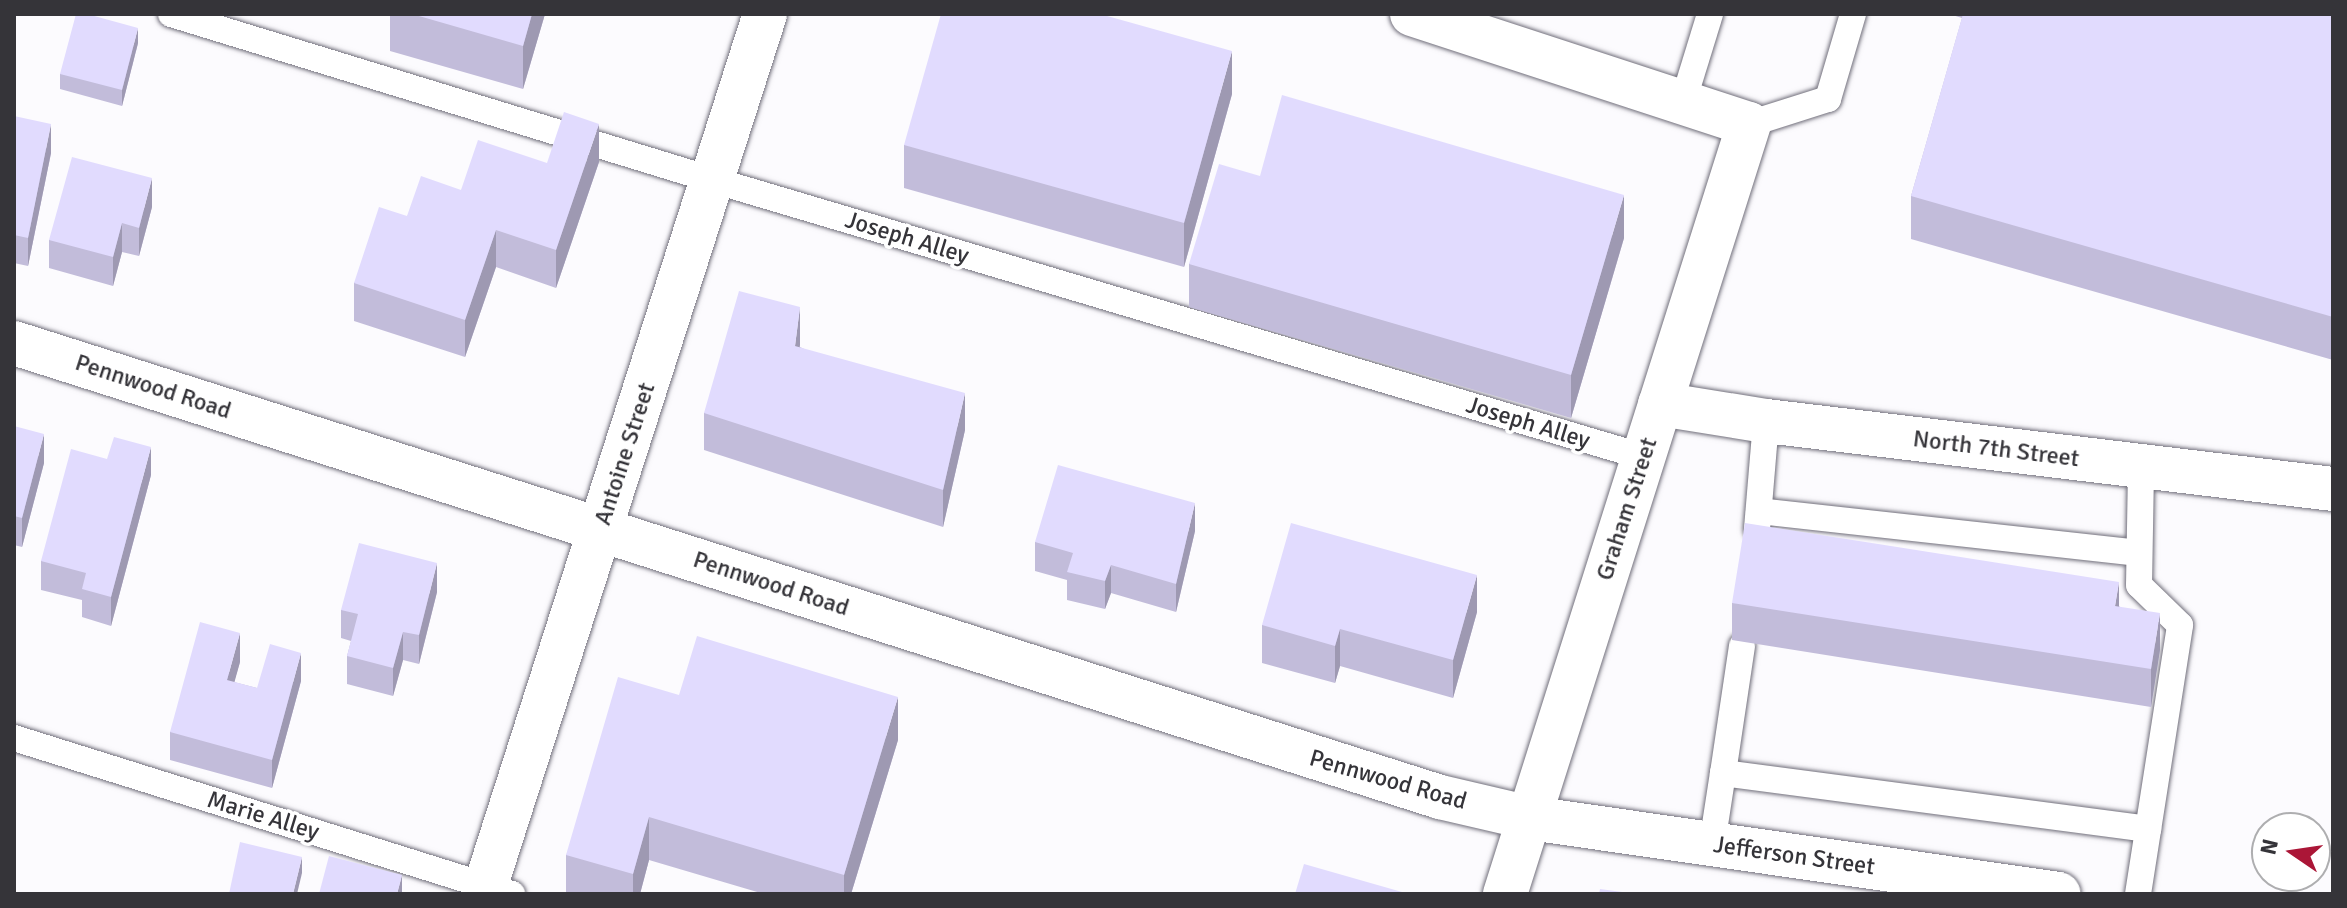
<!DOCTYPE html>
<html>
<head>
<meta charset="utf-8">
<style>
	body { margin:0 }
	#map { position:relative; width:2347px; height:908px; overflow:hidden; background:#fcfbfe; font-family:Signika,sans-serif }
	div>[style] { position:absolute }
	.roads { filter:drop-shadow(0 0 2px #716f7b) drop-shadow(0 0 2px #716f7b) }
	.lane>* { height:26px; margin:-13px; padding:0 13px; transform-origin:13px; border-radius:13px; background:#fff }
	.street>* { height:44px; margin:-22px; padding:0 22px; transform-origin:22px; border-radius:22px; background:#fff }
	.wall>* { inset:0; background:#c2bcda }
	.shaded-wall>* { inset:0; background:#9e99b2 }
	.building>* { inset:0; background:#e1dbfe }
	span { translate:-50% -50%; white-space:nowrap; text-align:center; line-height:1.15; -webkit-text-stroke:7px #fff; paint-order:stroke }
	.street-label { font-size:24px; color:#353439 }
	.frame { position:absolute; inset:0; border:16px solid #353439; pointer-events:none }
	.north { position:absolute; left:2251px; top:812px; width:80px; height:80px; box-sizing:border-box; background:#fff; border:2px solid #aeaeb0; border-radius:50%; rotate:283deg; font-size:22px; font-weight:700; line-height:32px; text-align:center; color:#353439 }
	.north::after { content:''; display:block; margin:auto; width:28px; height:36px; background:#ab1637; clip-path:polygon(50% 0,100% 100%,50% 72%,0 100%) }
</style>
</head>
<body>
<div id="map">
	<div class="roads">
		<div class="lane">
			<i style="left:171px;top:14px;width:567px;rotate:17.03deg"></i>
			<i style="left:713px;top:180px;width:971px;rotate:16.57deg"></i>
			<i style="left:1683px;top:102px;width:92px;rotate:-72.9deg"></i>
			<i style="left:1749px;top:124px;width:83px;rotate:-17.6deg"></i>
			<i style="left:1828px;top:99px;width:89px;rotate:-73.6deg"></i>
			<i style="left:1759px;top:511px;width:381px;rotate:6.3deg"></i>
			<i style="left:1757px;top:529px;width:108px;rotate:-85.2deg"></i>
			<i style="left:1742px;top:646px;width:128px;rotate:98.5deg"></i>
			<i style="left:1723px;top:773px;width:429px;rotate:7.5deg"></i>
			<i style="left:14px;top:738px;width:522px;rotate:17.39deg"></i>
			<i style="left:1712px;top:844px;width:72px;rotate:-81.2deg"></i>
			<i style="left:2138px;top:894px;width:272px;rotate:-81.1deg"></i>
			<i style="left:2180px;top:625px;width:57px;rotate:-135.7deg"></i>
			<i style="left:2139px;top:585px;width:119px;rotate:-89deg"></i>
		</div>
		<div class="street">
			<i style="left:1412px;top:14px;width:354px;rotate:18.1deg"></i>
			<i style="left:1749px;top:124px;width:808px;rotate:107.58deg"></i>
			<i style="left:14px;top:343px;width:1497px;rotate:17.66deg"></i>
			<i style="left:1440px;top:797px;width:92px;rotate:13.1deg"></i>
			<i style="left:1530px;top:818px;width:534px;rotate:8.18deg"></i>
			<i style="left:1660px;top:404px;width:107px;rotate:9.1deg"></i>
			<i style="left:1766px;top:421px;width:571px;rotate:6.84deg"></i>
			<i style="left:483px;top:894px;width:924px;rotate:-72.23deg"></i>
		</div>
	</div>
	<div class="wall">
		<i style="clip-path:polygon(390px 14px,545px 14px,523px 89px,390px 51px)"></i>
		<i style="clip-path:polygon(1949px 14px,2333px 14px,2333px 360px,1911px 239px,1911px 196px,1962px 18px)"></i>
		<i style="clip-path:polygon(138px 43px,122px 106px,60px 89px,60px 74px)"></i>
		<i style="clip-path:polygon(1232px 94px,1184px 267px,904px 188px,904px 145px)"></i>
		<i style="clip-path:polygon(14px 116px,51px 153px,28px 266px,14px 263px)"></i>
		<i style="clip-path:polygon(599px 162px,556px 288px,496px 267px,465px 357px,354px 321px,354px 283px,407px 216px,461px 190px,547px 163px)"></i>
		<i style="clip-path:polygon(1260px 176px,1624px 238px,1571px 418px,1189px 307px,1189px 264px)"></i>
		<i style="clip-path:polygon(152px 207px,139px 256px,122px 252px,113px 286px,49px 268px,49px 240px)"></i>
		<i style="clip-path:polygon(800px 347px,965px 430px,943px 527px,704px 450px,704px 413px)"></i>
		<i style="clip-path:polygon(14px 426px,44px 463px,22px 547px,14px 545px)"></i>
		<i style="clip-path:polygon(151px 475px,111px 626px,82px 617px,82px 600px,41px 590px,41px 561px)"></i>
		<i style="clip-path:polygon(1195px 531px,1176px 612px,1111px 593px,1105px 609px,1067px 600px,1067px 580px,1035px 571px,1035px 542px)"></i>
		<i style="clip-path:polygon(437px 592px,419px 664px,403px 660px,393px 696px,347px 684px,347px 656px,351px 641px,341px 638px,341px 610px)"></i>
		<i style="clip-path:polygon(1732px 603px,2119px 606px,2160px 650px,2151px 707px,1732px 640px)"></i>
		<i style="clip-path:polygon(1477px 612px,1453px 698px,1340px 666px,1335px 683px,1262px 663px,1262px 625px)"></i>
		<i style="clip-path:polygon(240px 662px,234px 682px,257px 688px,301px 681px,272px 788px,170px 760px,170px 732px)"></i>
		<i style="clip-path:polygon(679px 695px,898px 740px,851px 894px,764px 894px,649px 860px,640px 894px,566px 894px,566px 855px)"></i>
	</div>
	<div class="shaded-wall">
		<i style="clip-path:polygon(532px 14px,545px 14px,523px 89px,523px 46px)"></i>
		<i style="clip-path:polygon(138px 28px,138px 43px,122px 106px,122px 90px)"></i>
		<i style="clip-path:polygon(1232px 51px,1232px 94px,1184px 267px,1184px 223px)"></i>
		<i style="clip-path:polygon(51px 124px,51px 153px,28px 266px,28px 238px)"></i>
		<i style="clip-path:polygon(599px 124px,599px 162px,556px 288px,556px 250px)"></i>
		<i style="clip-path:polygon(152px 178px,152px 207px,139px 256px,139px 228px)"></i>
		<i style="clip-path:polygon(1624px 195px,1624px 238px,1571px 418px,1571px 375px)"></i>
		<i style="clip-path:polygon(122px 223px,122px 252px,113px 286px,113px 257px)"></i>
		<i style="clip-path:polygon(496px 230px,496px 267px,465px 357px,465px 320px)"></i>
		<i style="clip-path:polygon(800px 307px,800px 345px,795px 383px,795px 346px)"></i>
		<i style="clip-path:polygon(965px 393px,965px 430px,943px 527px,943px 490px)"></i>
		<i style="clip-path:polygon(44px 434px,44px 463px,22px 547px,22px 518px)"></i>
		<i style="clip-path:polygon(151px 447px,151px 475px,111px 626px,111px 597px)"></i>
		<i style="clip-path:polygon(1195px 503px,1195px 531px,1176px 612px,1176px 584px)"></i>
		<i style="clip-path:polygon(437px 563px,437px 592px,419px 664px,419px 635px)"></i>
		<i style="clip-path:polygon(1111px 565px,1111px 593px,1105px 609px,1105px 581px)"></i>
		<i style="clip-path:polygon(1477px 575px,1477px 612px,1453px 698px,1453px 660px)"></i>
		<i style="clip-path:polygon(2119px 582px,2119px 619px,2115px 606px)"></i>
		<i style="clip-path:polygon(2160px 613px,2160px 650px,2151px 707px,2151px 669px)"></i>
		<i style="clip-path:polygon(1340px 629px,1340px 666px,1335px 683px,1335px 646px)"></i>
		<i style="clip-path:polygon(403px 632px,403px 660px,393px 696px,393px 668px)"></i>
		<i style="clip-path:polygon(240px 633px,240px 662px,227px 709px,227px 680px)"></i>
		<i style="clip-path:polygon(301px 653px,301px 681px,272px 788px,272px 760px)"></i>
		<i style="clip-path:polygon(898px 697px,898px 740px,851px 894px,844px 894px,844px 875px)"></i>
		<i style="clip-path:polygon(649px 817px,649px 860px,640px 894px,633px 894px,633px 874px)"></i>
		<i style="clip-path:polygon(302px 857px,302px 873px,297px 894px,293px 894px)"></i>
		<i style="clip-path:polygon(402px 875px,402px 894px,397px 894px)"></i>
	</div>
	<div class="building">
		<i style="clip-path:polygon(76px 14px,87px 14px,138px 28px,122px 90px,60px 74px)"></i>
		<i style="clip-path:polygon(412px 14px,532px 14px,523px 46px)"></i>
		<i style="clip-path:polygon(941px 14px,1100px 14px,1232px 51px,1184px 223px,904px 145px)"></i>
		<i style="clip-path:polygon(1963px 14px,2333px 14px,2333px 317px,1911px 196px)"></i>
		<i style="clip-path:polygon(1282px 95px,1624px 195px,1571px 375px,1189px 264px,1219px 164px,1260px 176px)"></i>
		<i style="clip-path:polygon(564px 112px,599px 124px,556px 250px,496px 230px,465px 320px,354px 283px,379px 207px,407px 216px,421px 176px,461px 190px,478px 140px,547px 163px)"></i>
		<i style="clip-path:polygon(14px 116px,51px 124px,28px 238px,14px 235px)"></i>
		<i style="clip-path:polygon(72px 157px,152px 178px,139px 228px,122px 223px,113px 257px,49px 240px)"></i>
		<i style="clip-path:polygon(739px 291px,800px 307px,795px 346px,965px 393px,943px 490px,704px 413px)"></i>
		<i style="clip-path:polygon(14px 426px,44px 434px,22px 518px,14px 516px)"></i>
		<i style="clip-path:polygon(114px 437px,151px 447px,111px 597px,82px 589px,86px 573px,41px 561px,71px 449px,107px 459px)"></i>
		<i style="clip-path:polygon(1058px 465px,1195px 503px,1176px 584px,1111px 565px,1105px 581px,1067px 572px,1073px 553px,1035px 542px)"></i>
		<i style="clip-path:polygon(1291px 523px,1477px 575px,1453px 660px,1340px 629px,1335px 646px,1262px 625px)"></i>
		<i style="clip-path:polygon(1745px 523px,2119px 582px,2115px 606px,2160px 613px,2151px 669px,1732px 603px)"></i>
		<i style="clip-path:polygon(359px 543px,437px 563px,419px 635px,403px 632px,393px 668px,347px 656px,358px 614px,341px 610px)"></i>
		<i style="clip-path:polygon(200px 622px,240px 633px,227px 680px,257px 688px,270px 644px,301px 653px,272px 760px,170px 732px)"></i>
		<i style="clip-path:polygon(697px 636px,898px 697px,844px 875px,649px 817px,633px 874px,566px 855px,618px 677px,679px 695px)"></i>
		<i style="clip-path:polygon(240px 842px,302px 857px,293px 894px,229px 894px)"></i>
		<i style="clip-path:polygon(329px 856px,402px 875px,397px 894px,319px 894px)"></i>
		<i style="clip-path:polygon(1304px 864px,1402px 892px,1401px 894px,1295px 894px)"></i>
		<i style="clip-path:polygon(1600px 889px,1637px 894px,1599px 894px)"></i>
	</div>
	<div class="street-label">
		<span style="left:907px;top:238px;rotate:17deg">Joseph Alley</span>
		<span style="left:153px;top:387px;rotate:18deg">Pennwood Road</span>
		<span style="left:1528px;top:423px;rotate:17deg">Joseph Alley</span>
		<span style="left:1996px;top:449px;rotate:7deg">North 7th Street</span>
		<span style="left:625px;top:454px;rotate:-72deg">Antoine Street</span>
		<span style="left:1627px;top:509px;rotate:-72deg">Graham Street</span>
		<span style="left:771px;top:584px;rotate:18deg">Pennwood Road</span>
		<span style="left:1388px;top:780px;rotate:16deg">Pennwood Road</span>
		<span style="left:263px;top:816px;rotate:17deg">Marie Alley</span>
		<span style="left:1794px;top:856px;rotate:8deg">Jefferson Street</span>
	</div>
	<div class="frame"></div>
	<div class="north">N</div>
</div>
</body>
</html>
